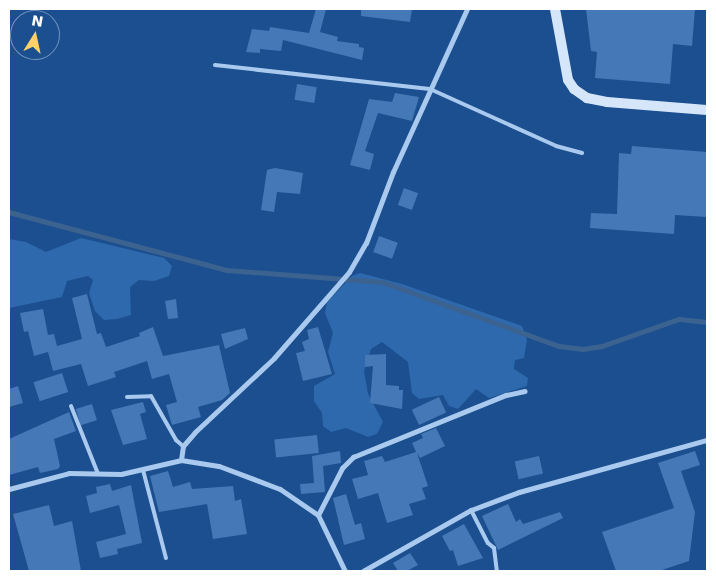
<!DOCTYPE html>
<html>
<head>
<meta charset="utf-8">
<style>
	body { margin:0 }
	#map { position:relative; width:716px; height:580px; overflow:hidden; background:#1b4f8f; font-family:"DejaVu Sans",sans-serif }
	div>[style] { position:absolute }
	.green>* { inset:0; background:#2e69ad }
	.stream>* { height:4.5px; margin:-2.25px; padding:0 2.25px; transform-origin:2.25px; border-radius:2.25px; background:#3c6290 }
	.building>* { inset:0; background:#4478b7; transform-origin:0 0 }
	.lane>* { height:4px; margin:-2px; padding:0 2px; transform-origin:2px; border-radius:2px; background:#a9c9ee }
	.street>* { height:5px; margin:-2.5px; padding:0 2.5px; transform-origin:2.5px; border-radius:2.5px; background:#a9c9ee }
	.secondary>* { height:10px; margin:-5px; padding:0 5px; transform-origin:5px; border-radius:5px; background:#d6e6fa }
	span { translate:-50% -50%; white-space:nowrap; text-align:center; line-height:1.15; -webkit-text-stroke:4px #1b4f8f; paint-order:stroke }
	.frame { position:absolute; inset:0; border:10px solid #fff; pointer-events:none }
	.north { position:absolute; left:10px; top:10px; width:50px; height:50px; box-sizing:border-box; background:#1b4f8f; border:1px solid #7695bc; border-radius:50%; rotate:10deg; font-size:14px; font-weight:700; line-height:20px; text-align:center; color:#fff }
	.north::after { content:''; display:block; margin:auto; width:18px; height:22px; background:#ffd166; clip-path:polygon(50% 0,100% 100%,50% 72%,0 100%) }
</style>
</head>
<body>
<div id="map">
	<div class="green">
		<i style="clip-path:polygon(81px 238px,164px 258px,172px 266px,169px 276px,154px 281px,139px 280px,130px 287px,131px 315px,117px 319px,104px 320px,95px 311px,89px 293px,93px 280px,88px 276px,67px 281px,62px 297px,9px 308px,9px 239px,26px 242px,46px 252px)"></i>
		<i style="clip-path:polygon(360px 273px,402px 284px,522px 326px,527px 340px,524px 358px,515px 360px,514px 369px,528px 378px,527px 386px,489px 398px,476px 389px,458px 409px,449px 406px,443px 395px,419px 399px,412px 393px,408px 362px,382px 342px,371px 349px,364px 371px,368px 394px,383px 422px,377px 434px,368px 437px,346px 428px,331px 432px,323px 426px,322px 413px,314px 401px,314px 386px,335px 374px,328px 352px,333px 333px,325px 313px,327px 302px,352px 276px)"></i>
	</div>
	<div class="stream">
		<i style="left:9px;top:212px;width:226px;rotate:14.9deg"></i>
		<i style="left:227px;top:270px;width:156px;rotate:4.4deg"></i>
		<i style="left:383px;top:282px;width:187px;rotate:20deg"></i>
		<i style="left:559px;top:346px;width:24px;rotate:7deg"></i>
		<i style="left:583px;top:349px;width:19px;rotate:-9deg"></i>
		<i style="left:602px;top:346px;width:82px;rotate:-19.3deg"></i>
		<i style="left:679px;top:319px;width:28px;rotate:6deg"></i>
	</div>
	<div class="building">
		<i style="clip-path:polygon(316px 9px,326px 9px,320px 32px,338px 37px,337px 41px,359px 44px,359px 47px,364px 48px,362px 60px,283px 40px,281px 51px,260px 49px,260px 53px,246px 52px,252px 29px,269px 31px,270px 27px,309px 33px)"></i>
		<i style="clip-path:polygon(361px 9px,412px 9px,410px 22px,361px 16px)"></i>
		<i style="clip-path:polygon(586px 9px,695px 9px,692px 46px,673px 44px,670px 84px,595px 78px,597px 52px,591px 51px)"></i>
		<i style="left:297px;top:84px;width:20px;height:16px;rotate:9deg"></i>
		<i style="clip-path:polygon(395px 93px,419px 97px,412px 121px,378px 113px,365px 151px,374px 154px,370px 170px,350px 165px,369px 99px,392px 102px)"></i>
		<i style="clip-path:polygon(632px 146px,707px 152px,707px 217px,675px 215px,674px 234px,590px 228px,591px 213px,617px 214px,619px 153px,631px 154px)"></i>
		<i style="clip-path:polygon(275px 168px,303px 173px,300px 194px,277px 192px,274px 212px,261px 210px,267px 170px)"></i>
		<i style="left:404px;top:188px;width:15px;height:18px;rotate:20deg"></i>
		<i style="left:379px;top:236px;width:20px;height:17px;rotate:20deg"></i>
		<i style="clip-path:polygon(87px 294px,97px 334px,101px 333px,106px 347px,140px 336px,139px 333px,153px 327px,163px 356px,219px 345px,230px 393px,222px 400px,198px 407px,201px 417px,172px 425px,166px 405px,177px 402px,169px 374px,152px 379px,147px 361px,114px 372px,116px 377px,88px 386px,81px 364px,53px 371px,48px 352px,34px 356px,28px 331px,24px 332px,20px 313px,43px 309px,48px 335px,54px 334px,57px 346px,82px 339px,72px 298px)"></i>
		<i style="clip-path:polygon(176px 299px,178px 318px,168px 319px,165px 301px)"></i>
		<i style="clip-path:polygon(318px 327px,332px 374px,303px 381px,296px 353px,305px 351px,302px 342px,309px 339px,307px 330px)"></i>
		<i style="clip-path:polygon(245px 328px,248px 339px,225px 349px,221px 334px)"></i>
		<i style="clip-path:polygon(386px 354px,386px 385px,399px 386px,399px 390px,403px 390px,402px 409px,370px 403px,373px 366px,365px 367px,365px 355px)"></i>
		<i style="left:62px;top:373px;width:20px;height:30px;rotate:72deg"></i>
		<i style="clip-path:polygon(18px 386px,23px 403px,9px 407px,9px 389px)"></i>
		<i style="left:439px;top:397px;width:17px;height:30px;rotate:65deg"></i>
		<i style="clip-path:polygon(143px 402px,146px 412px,140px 414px,147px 439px,123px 445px,111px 410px)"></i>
		<i style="left:92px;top:404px;width:17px;height:17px;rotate:73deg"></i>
		<i style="clip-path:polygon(69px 412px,76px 431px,54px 439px,60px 466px,58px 469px,40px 473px,38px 467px,9px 475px,9px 439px)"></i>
		<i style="clip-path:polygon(436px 428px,445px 446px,420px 458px,417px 453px,428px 486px,422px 488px,426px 499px,409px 504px,413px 515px,387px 523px,378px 493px,358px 499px,352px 479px,368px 475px,364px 461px,382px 456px,385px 462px,416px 452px,412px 443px,423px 438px,421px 434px)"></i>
		<i style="left:317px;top:435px;width:18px;height:43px;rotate:84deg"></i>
		<i style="clip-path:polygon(340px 451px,341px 463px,323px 466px,325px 492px,301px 494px,300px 484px,314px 483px,312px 456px)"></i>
		<i style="clip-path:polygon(695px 451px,700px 465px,681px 471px,695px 512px,689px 561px,659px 571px,616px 571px,602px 532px,674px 508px,658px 463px)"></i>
		<i style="left:539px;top:456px;width:18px;height:25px;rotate:77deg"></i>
		<i style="clip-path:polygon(168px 471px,173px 487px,190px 482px,192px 489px,233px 486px,235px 501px,241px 499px,247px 534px,213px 539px,207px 504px,159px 512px,150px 476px)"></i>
		<i style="clip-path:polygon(110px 484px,112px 491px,131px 485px,142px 543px,117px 549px,118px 554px,100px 558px,96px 542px,126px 534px,119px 505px,90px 513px,86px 496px,97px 493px,96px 487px)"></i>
		<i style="clip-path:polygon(346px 494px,355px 525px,361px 523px,365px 539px,344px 545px,333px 498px)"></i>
		<i style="clip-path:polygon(508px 504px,516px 522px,520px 519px,523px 524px,560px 512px,563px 518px,498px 550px,482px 516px)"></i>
		<i style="clip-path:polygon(49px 505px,54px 526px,72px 521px,81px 571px,29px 571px,13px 514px)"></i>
		<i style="clip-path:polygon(464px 524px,483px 558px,458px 566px,453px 550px,450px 551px,442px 536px)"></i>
		<i style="clip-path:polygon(410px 553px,418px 565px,407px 571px,398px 571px,393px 563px)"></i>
	</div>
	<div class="lane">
		<i style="left:215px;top:65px;width:216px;rotate:6.4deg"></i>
		<i style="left:430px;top:89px;width:138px;rotate:24.3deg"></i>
		<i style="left:556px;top:146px;width:27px;rotate:15deg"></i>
		<i style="left:127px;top:397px;width:24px;rotate:-2deg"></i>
		<i style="left:151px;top:396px;width:51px;rotate:60.4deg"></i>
		<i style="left:176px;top:440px;width:9px;rotate:41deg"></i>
		<i style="left:71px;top:406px;width:73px;rotate:68.3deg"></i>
		<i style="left:143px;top:470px;width:91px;rotate:75.4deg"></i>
		<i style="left:471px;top:510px;width:37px;rotate:63deg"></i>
		<i style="left:488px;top:543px;width:8px;rotate:40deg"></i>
		<i style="left:494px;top:548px;width:23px;rotate:83deg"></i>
	</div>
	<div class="street">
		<i style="left:181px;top:460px;width:14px;rotate:-82deg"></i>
		<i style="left:183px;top:446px;width:18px;rotate:-49deg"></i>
		<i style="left:195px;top:432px;width:108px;rotate:-43.1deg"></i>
		<i style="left:274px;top:358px;width:114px;rotate:-48.9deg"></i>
		<i style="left:349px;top:272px;width:34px;rotate:-60deg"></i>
		<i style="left:366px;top:243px;width:76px;rotate:-69.2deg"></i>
		<i style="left:393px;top:172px;width:179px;rotate:-65.6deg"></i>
		<i style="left:9px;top:489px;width:62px;rotate:-14.9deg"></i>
		<i style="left:69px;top:473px;width:52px;rotate:1.1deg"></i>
		<i style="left:121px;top:474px;width:62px;rotate:-13.1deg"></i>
		<i style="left:181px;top:460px;width:38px;rotate:9deg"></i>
		<i style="left:219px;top:466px;width:65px;rotate:20.7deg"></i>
		<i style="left:280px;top:489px;width:46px;rotate:34.4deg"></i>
		<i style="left:318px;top:515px;width:62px;rotate:64.3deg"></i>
		<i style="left:318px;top:515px;width:53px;rotate:-62.9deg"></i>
		<i style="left:342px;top:468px;width:16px;rotate:-45deg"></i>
		<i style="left:353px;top:457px;width:165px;rotate:-22.1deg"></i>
		<i style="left:506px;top:395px;width:19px;rotate:-12deg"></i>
		<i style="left:363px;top:571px;width:124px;rotate:-29.5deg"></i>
		<i style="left:471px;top:510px;width:51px;rotate:-20.6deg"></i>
		<i style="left:519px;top:492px;width:195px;rotate:-15.5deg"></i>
	</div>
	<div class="secondary">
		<i style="left:555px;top:9px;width:72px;rotate:79.6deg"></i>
		<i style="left:568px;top:80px;width:11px;rotate:56deg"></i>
		<i style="left:574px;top:89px;width:16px;rotate:35deg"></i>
		<i style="left:587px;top:98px;width:20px;rotate:11deg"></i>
		<i style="left:607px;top:102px;width:100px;rotate:4.6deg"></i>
	</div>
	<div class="frame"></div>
	<div class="north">N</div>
</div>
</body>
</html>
